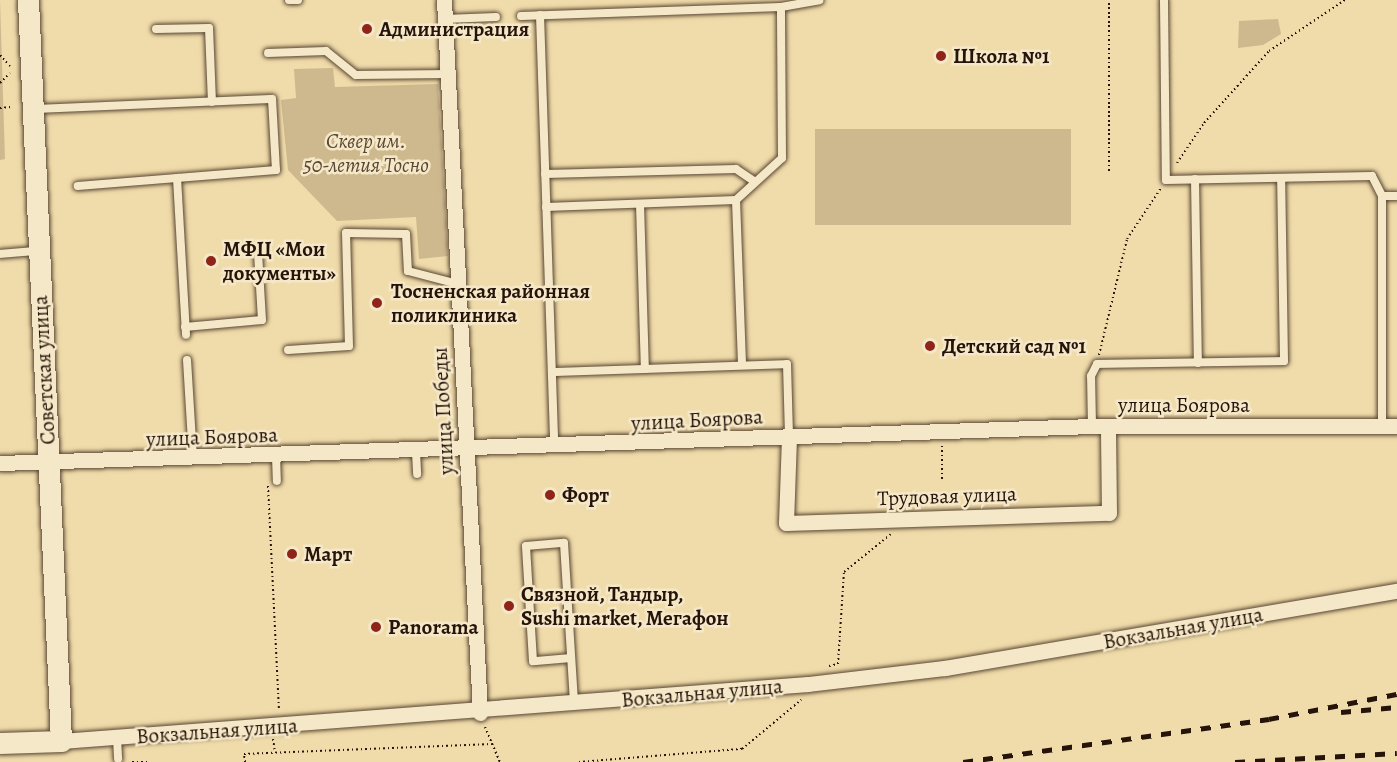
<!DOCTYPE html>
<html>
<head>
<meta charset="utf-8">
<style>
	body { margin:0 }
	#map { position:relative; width:1397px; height:762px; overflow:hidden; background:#f0dbaa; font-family:Alegreya,serif }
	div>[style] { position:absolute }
	.green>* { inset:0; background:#ceb98f; transform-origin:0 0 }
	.path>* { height:2px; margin-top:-1px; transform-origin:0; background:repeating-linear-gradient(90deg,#26140a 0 1.5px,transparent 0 4.5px) }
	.roads { filter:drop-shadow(0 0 2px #584632) drop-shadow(0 0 2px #584632) }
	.lane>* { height:8px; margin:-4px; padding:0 4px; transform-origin:4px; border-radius:4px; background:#f5e8c8 }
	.street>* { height:15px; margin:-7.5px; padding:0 7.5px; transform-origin:7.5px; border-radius:7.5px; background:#f5e8c8 }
	.secondary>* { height:21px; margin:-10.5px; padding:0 10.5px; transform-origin:10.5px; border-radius:10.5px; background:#f5e8c8 }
	.rail>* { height:4.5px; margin-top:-2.25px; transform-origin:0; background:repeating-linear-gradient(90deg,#26140a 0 10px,transparent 0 20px) }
	.dots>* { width:16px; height:16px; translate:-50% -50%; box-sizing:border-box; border:3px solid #f5e8c8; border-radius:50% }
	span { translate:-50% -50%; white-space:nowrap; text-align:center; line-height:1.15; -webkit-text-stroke:5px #f5e8c8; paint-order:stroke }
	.poi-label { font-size:21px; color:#26140a; font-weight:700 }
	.left { translate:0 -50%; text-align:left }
	.park-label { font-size:21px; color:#584632; font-style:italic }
	.street-label { font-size:21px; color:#26140a }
</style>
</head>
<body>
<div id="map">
	<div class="green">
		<i style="clip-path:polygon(0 0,5px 159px,0 160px)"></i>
		<i style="clip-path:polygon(1278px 19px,1281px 34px,1263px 45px,1238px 48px,1239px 21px)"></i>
		<i style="clip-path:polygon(333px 68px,335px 87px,438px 84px,448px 256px,419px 259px,416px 217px,337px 221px,288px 170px,281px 100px,296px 98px,294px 69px)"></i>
		<i style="left:1071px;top:129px;width:96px;height:256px;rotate:90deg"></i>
	</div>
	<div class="path">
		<i style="left:0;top:55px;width:15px;rotate:48deg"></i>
		<i style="left:0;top:83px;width:14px;rotate:-45deg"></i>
		<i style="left:0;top:108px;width:11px;rotate:-5deg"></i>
		<i style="left:1177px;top:163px;width:48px;rotate:-56deg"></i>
		<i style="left:1204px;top:123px;width:97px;rotate:-47.9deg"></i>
		<i style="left:1269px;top:51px;width:92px;rotate:-33.9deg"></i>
		<i style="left:1109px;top:171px;width:171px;rotate:-90deg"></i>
		<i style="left:1099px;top:355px;width:119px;rotate:-76.4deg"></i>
		<i style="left:1127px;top:239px;width:61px;rotate:-56.3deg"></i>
		<i style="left:942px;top:446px;width:35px;rotate:90deg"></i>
		<i style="left:268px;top:486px;width:225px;rotate:87.2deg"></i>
		<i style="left:829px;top:666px;width:9px;rotate:-13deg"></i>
		<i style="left:838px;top:664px;width:92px;rotate:-86.3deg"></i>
		<i style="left:844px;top:572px;width:60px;rotate:-39deg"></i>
		<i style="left:485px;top:727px;width:38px;rotate:67deg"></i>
		<i style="left:273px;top:739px;width:13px;rotate:81deg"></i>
		<i style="left:132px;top:762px;width:18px"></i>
		<i style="left:245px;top:762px;width:8px;rotate:-97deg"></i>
		<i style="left:244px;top:754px;width:248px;rotate:-2.3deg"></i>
		<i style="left:579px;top:762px;width:164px;rotate:-4.6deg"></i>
		<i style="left:742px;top:749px;width:77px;rotate:-39.7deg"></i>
	</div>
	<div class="roads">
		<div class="lane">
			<i style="left:289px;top:0;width:9px"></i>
			<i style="left:1164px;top:0;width:180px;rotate:89.4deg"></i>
			<i style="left:1166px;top:180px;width:206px;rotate:-1.1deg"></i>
			<i style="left:1372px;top:176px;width:22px;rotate:63deg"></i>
			<i style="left:1382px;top:196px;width:15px"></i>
			<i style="left:540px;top:15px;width:430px;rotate:88.1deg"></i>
			<i style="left:521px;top:16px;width:260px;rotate:-2deg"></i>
			<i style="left:781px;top:7px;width:39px;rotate:-10deg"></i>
			<i style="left:445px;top:19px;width:51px;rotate:-2.2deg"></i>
			<i style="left:156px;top:29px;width:53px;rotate:-1.1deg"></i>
			<i style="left:209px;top:28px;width:74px;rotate:87.7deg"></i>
			<i style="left:268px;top:53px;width:58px;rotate:-2deg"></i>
			<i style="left:326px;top:51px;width:38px;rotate:39deg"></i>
			<i style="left:356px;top:75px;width:93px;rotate:-0.6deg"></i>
			<i style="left:34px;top:109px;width:238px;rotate:-2.4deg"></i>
			<i style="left:272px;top:99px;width:71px;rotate:86.8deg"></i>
			<i style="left:276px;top:170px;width:199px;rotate:175.4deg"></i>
			<i style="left:545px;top:174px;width:191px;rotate:-1.5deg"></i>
			<i style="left:736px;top:169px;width:23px;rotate:34deg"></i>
			<i style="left:177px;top:178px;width:157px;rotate:86.7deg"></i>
			<i style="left:1195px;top:179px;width:184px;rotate:89.1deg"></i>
			<i style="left:736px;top:200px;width:165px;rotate:87.9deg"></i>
			<i style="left:640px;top:204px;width:165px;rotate:88.3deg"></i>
			<i style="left:546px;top:207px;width:190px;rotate:-2.1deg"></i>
			<i style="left:736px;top:200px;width:62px;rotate:-42.4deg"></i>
			<i style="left:782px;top:158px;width:151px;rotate:-90.4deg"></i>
			<i style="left:0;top:254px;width:37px;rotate:-5deg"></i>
			<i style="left:185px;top:327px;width:77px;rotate:-5.2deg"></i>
			<i style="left:262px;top:320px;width:68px;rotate:-93.4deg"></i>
			<i style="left:288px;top:350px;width:61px;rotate:-3.8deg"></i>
			<i style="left:349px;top:346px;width:113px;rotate:-91.5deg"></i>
			<i style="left:346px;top:233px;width:60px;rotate:1deg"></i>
			<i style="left:406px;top:234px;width:37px;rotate:87deg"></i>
			<i style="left:408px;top:271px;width:52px;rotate:14.6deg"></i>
			<i style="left:187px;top:360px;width:97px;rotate:86.5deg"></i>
			<i style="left:552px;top:372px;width:235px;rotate:-1.9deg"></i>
			<i style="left:787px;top:364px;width:73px;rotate:88.4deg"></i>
			<i style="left:1092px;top:426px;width:50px;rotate:-91.1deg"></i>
			<i style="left:1091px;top:376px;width:13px;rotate:-63deg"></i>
			<i style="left:1097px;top:364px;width:187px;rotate:-0.9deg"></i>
			<i style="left:1284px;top:361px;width:183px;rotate:-90.9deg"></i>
			<i style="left:1382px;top:426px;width:230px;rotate:-90deg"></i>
			<i style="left:416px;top:452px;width:22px;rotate:87deg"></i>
			<i style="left:276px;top:456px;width:25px;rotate:88deg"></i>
			<i style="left:571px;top:658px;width:38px;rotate:175deg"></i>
			<i style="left:533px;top:661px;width:115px;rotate:-93.5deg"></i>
			<i style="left:526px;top:546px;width:38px;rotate:-5deg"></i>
			<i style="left:564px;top:543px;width:160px;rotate:86.4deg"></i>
			<i style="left:117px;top:738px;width:21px;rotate:87deg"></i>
		</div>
		<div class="street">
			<i style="left:444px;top:0;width:714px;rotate:87.11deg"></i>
			<i style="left:789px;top:437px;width:86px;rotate:92deg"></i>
			<i style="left:786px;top:523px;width:323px;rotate:-1.8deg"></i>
			<i style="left:1109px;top:513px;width:87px;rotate:-90.7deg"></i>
			<i style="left:0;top:463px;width:1093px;rotate:-1.94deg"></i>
			<i style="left:1092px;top:426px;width:305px"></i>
			<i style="left:61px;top:741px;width:749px;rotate:-4.36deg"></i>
			<i style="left:808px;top:684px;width:138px;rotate:-6.7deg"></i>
			<i style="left:945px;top:668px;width:459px;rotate:-9.7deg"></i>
		</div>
		<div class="secondary">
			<i style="left:0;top:743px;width:61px;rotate:-1.9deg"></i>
			<i style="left:61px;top:741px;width:742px;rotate:-92.55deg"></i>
		</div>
	</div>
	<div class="rail">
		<i style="left:1341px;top:712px;width:56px;rotate:-5.1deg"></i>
		<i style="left:963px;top:762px;width:309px;rotate:-8deg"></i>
		<i style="left:1269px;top:719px;width:130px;rotate:-11.1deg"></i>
		<i style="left:1235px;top:762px;width:162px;rotate:-3.2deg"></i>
	</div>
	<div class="dots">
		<i style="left:367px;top:29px;background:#8f2418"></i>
		<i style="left:941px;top:56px;background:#8f2418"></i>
		<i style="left:211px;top:261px;background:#8f2418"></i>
		<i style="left:377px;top:303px;background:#8f2418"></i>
		<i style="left:930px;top:346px;background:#8f2418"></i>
		<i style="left:550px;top:495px;background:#8f2418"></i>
		<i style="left:292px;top:554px;background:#8f2418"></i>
		<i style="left:509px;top:606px;background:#8f2418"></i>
		<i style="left:376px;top:627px;background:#8f2418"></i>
	</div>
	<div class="poi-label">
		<span class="left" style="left:379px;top:29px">Администрация</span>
		<span class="left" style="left:953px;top:56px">Школа №1</span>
		<span class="left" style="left:223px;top:261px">МФЦ «Мои<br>документы»</span>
		<span class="left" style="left:391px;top:303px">Тосненская районная<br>поликлиника</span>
		<span class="left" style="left:942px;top:346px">Детский сад №1</span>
		<span class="left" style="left:562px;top:495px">Форт</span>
		<span class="left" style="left:304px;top:554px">Март</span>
		<span class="left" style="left:521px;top:606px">Связной, Тандыр,<br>Sushi market, Мегафон</span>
		<span class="left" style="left:388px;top:627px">Panorama</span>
	</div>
	<div class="park-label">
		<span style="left:366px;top:153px">Сквер им.<br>50-летия Тосно</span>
	</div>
	<div class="street-label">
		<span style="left:44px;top:370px;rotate:-93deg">Советская улица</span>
		<span style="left:1184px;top:405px">улица Боярова</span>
		<span style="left:443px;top:411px;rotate:-93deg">улица Победы</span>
		<span style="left:697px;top:420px;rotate:-3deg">улица Боярова</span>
		<span style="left:212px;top:437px;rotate:-2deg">улица Боярова</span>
		<span style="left:947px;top:496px;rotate:-2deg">Трудовая улица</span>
		<span style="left:1183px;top:628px;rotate:-10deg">Вокзальная улица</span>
		<span style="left:702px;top:693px;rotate:-5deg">Вокзальная улица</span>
		<span style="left:217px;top:731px;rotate:-4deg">Вокзальная улица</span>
	</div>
</div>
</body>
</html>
